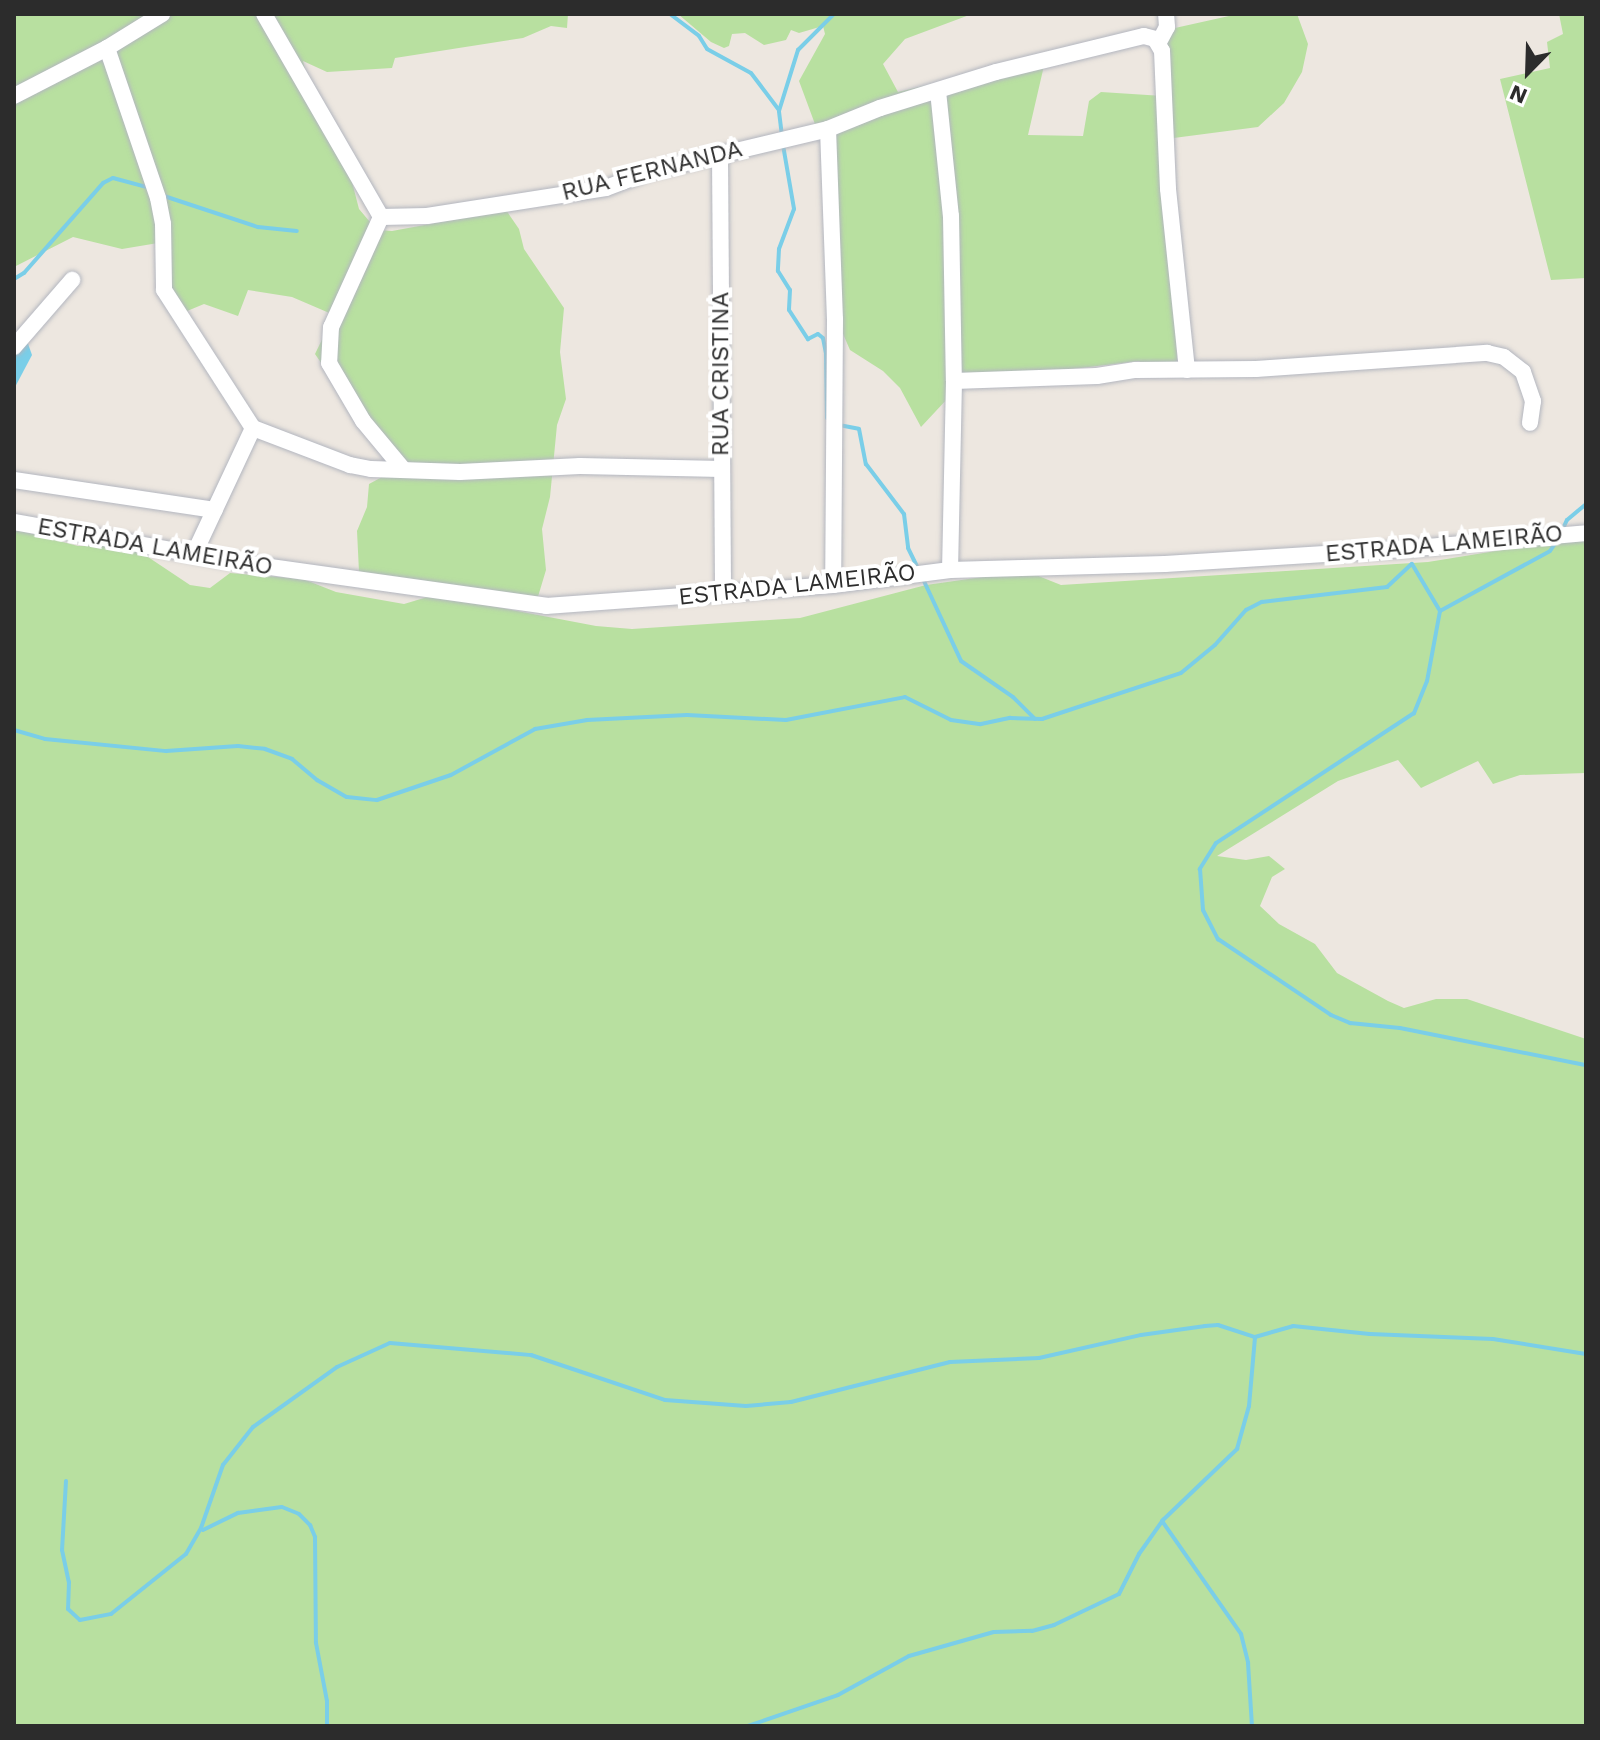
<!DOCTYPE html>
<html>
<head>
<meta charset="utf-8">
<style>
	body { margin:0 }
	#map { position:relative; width:1600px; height:1740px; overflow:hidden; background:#ede7e0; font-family:"Work Sans",sans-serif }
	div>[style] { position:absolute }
	.green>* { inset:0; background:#b8e0a0 }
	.water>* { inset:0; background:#7acee8 }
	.stream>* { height:4px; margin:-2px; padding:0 2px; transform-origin:2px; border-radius:2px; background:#7acee8 }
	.roads { filter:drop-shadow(0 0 2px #b3b6bf) drop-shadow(0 0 2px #b3b6bf) }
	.minor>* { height:16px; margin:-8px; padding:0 8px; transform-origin:8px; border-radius:8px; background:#fff }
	span { translate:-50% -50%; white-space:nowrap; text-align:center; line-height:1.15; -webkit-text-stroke:8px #fff; paint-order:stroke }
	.street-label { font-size:24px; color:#2c2c2c }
	.frame { position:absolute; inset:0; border:16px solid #2c2c2c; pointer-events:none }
	.north { position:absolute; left:1488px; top:32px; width:80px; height:80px; -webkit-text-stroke:6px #fff; paint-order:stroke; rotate:203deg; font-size:22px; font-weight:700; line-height:32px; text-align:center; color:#2c2c2c }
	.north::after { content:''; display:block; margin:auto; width:28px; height:36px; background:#2c2c2c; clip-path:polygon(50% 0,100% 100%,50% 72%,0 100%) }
</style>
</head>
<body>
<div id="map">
	<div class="green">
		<i style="clip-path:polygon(14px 14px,568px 14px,567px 28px,551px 26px,523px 38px,395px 58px,392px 68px,327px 72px,303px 61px,310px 90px,351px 178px,359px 209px,370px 222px,379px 230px,392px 231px,506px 210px,519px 229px,524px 249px,564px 308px,560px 352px,566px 399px,557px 425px,550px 497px,542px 529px,546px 570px,537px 600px,359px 572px,357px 531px,367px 507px,369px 484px,395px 470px,315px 354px,334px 315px,292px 297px,248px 290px,238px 316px,204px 304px,175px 316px,158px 243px,122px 249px,73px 237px,14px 267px)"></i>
		<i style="clip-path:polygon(678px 14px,972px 14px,905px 39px,883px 64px,898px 92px,1046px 57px,1028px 135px,1083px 136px,1089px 101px,1101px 92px,1163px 96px,1166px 30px,1238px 14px,1297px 14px,1308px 44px,1302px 72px,1284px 103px,1258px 127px,1166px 139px,1178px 377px,1152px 373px,1139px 361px,963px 382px,921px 427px,900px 388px,883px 371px,850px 350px,840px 327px,835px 178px,799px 81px,825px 34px,823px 26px,799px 33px,791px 30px,786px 40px,764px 45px,745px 33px,732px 34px,729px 46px,724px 48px,711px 42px)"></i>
		<i style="clip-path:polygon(1559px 14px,1586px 14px,1586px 278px,1551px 280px,1500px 79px,1550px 68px,1547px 42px,1563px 34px)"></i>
		<i style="clip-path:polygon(14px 529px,78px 546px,122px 546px,148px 557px,190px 585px,210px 588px,230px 573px,303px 579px,336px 592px,404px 604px,434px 595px,596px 626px,632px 629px,800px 618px,926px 585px,1026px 571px,1061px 585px,1428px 562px,1508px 549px,1550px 536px,1586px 537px,1586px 773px,1520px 775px,1493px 784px,1478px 761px,1421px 788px,1398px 760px,1338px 781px,1217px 856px,1246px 860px,1269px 856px,1285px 869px,1272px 877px,1260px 906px,1279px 924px,1315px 944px,1337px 973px,1388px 1001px,1404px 1008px,1436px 999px,1467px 999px,1586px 1039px,1586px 1726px,14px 1726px)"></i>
	</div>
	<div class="water">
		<i style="clip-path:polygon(26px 338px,32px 355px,14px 389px,14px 351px)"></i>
	</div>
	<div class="stream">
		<i style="left:670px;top:14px;width:36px;rotate:37deg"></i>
		<i style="left:699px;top:36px;width:15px;rotate:58deg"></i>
		<i style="left:707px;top:49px;width:50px;rotate:28.6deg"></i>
		<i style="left:751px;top:73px;width:46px;rotate:52.9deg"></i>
		<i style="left:782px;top:136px;width:25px;rotate:-97deg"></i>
		<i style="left:779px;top:111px;width:64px;rotate:-72.7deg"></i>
		<i style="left:798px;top:50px;width:51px;rotate:-45deg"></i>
		<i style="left:783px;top:145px;width:65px;rotate:80.2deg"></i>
		<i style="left:794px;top:209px;width:43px;rotate:110.6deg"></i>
		<i style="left:779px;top:249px;width:22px;rotate:93deg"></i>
		<i style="left:778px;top:271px;width:22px;rotate:58deg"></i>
		<i style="left:790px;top:290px;width:20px;rotate:93deg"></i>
		<i style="left:789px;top:310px;width:35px;rotate:57deg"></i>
		<i style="left:808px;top:339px;width:11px;rotate:-27deg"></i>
		<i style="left:818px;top:334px;width:6px;rotate:39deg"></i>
		<i style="left:823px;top:338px;width:15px;rotate:79deg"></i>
		<i style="left:826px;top:353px;width:65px;rotate:89.1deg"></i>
		<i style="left:164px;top:196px;width:99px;rotate:18.3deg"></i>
		<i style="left:258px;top:227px;width:39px;rotate:6deg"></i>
		<i style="left:14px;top:279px;width:12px;rotate:-31deg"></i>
		<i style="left:24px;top:273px;width:120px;rotate:-48.7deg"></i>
		<i style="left:103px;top:183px;width:11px;rotate:-27deg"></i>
		<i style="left:113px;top:178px;width:38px;rotate:15deg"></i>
		<i style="left:839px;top:425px;width:20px;rotate:11deg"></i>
		<i style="left:859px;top:429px;width:36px;rotate:79deg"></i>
		<i style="left:866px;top:464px;width:63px;rotate:52.8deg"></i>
		<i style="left:904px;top:514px;width:34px;rotate:83deg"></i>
		<i style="left:908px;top:548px;width:25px;rotate:64deg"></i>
		<i style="left:1562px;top:531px;width:12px;rotate:-66deg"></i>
		<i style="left:1567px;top:520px;width:25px;rotate:-40deg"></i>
		<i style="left:923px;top:579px;width:90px;rotate:65.1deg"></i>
		<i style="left:961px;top:661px;width:63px;rotate:34.7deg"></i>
		<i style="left:1013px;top:697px;width:31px;rotate:45deg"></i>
		<i style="left:1440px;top:611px;width:125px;rotate:-28.6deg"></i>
		<i style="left:1550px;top:551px;width:14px;rotate:-56deg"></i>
		<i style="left:14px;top:730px;width:32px;rotate:16deg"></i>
		<i style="left:45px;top:739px;width:122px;rotate:5.7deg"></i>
		<i style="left:166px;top:751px;width:72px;rotate:-4deg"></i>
		<i style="left:238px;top:746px;width:27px;rotate:6deg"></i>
		<i style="left:265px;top:749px;width:29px;rotate:20deg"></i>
		<i style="left:292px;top:759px;width:33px;rotate:40deg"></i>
		<i style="left:317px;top:780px;width:34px;rotate:30deg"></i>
		<i style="left:347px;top:797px;width:30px;rotate:6deg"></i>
		<i style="left:377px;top:800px;width:78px;rotate:-18.7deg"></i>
		<i style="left:451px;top:775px;width:96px;rotate:-28.7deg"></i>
		<i style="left:535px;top:729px;width:53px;rotate:-9.8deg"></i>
		<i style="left:587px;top:720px;width:100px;rotate:-2.9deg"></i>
		<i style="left:687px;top:715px;width:99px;rotate:2.9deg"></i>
		<i style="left:786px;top:720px;width:121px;rotate:-10.9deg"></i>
		<i style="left:905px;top:697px;width:51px;rotate:26.6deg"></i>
		<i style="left:951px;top:720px;width:30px;rotate:8deg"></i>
		<i style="left:981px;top:724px;width:30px;rotate:-12deg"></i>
		<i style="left:1010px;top:718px;width:32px;rotate:2deg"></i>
		<i style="left:1042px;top:719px;width:146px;rotate:-18.3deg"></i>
		<i style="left:1181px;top:673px;width:44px;rotate:-39.5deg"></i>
		<i style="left:1215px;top:645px;width:47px;rotate:-48.5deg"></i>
		<i style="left:1246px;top:610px;width:18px;rotate:-27deg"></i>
		<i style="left:1262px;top:602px;width:126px;rotate:-6.8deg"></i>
		<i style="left:1387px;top:587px;width:34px;rotate:-43deg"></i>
		<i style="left:1412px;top:564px;width:55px;rotate:59.2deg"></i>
		<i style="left:1440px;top:611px;width:71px;rotate:100.5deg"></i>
		<i style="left:1427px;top:681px;width:35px;rotate:112deg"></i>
		<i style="left:1414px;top:713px;width:237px;rotate:146.7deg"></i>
		<i style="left:1216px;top:843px;width:31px;rotate:122deg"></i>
		<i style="left:1200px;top:869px;width:41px;rotate:85.8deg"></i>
		<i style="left:1203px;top:910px;width:33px;rotate:63deg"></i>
		<i style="left:1218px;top:939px;width:136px;rotate:33.9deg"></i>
		<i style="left:1331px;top:1015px;width:21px;rotate:23deg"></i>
		<i style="left:1350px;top:1023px;width:50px;rotate:5.7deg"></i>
		<i style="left:1400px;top:1028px;width:190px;rotate:11.3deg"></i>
		<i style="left:66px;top:1481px;width:69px;rotate:93.3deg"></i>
		<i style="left:62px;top:1550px;width:33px;rotate:78deg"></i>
		<i style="left:69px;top:1582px;width:27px;rotate:92deg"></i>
		<i style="left:68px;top:1609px;width:16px;rotate:43deg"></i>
		<i style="left:80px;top:1620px;width:32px;rotate:-11deg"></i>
		<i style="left:111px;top:1614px;width:96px;rotate:-38.7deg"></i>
		<i style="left:186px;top:1554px;width:30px;rotate:-60deg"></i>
		<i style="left:201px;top:1528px;width:67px;rotate:-70.8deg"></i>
		<i style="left:223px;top:1465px;width:48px;rotate:-51.7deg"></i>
		<i style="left:253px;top:1427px;width:103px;rotate:-35.5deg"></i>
		<i style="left:337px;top:1367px;width:58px;rotate:-24.4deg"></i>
		<i style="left:390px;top:1343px;width:142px;rotate:4.9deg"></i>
		<i style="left:531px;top:1355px;width:141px;rotate:18.6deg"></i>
		<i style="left:665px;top:1400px;width:81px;rotate:4.2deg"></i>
		<i style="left:746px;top:1406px;width:45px;rotate:-5.1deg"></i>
		<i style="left:791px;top:1402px;width:164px;rotate:-14.1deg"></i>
		<i style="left:950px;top:1362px;width:89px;rotate:-2.6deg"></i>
		<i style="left:1039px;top:1358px;width:105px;rotate:-12.7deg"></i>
		<i style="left:1141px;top:1335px;width:65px;rotate:-8deg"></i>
		<i style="left:1205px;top:1326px;width:13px;rotate:-4deg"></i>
		<i style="left:1218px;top:1325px;width:39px;rotate:18deg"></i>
		<i style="left:1255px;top:1337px;width:40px;rotate:-16deg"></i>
		<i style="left:1293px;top:1326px;width:77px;rotate:5.9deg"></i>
		<i style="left:1370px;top:1334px;width:123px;rotate:2.3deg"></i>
		<i style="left:1493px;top:1339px;width:94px;rotate:9.2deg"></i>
		<i style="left:1162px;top:1521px;width:138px;rotate:55deg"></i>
		<i style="left:1241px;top:1634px;width:30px;rotate:76deg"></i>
		<i style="left:1248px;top:1663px;width:63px;rotate:86.4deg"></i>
		<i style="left:203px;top:1530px;width:39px;rotate:-26deg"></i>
		<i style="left:238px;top:1513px;width:44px;rotate:-7.8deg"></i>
		<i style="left:282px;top:1507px;width:18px;rotate:22deg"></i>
		<i style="left:299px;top:1514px;width:16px;rotate:45deg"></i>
		<i style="left:310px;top:1525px;width:13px;rotate:67deg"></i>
		<i style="left:315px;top:1537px;width:106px;rotate:89.5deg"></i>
		<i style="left:316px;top:1643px;width:59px;rotate:79.3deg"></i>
		<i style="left:327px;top:1701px;width:25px;rotate:90deg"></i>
		<i style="left:748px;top:1726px;width:95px;rotate:-19deg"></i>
		<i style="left:838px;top:1695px;width:81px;rotate:-28.8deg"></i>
		<i style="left:909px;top:1656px;width:88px;rotate:-15.8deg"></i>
		<i style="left:994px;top:1632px;width:38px;rotate:-2deg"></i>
		<i style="left:1032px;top:1631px;width:23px;rotate:-15deg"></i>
		<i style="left:1054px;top:1625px;width:72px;rotate:-25.5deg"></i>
		<i style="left:1119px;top:1594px;width:45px;rotate:-63.4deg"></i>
		<i style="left:1139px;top:1554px;width:42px;rotate:-54.8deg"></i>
		<i style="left:1163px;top:1520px;width:103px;rotate:-43.8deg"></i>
		<i style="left:1237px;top:1449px;width:45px;rotate:-74.4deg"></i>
		<i style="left:1249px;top:1406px;width:69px;rotate:-85deg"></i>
	</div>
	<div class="roads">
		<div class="minor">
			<i style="left:264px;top:14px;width:234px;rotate:60deg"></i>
			<i style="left:381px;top:217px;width:46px;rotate:-1.2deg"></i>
			<i style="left:427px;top:216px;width:181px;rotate:-8.9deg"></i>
			<i style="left:606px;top:188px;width:45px;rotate:-20.9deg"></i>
			<i style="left:648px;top:172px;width:185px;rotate:-13.4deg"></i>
			<i style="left:828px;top:129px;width:56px;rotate:-22deg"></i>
			<i style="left:880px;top:108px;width:121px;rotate:-17.2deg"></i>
			<i style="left:996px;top:72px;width:152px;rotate:-13.7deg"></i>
			<i style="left:1144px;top:36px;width:11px;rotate:15deg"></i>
			<i style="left:1155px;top:39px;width:14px;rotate:60deg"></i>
			<i style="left:1162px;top:51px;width:138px;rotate:87.5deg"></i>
			<i style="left:1168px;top:189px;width:182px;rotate:84deg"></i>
			<i style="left:1159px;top:42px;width:17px;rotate:-62deg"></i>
			<i style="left:1167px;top:27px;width:13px;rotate:-94deg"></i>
			<i style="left:107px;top:48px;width:158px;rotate:71.2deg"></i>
			<i style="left:158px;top:198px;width:26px;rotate:79deg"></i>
			<i style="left:163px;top:224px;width:66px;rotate:89.1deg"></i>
			<i style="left:164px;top:290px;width:164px;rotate:57.2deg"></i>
			<i style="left:938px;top:91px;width:126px;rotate:84.1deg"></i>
			<i style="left:951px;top:216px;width:165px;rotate:89deg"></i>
			<i style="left:954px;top:381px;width:189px;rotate:91.2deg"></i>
			<i style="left:14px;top:96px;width:105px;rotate:-27.3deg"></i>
			<i style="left:107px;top:48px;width:65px;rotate:-31.7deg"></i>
			<i style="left:828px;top:129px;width:190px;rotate:87.9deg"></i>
			<i style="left:835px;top:319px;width:266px;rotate:90.4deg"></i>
			<i style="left:720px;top:154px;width:439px;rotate:89.6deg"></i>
			<i style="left:381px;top:217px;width:121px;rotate:114.4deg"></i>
			<i style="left:331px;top:327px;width:36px;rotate:93deg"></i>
			<i style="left:329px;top:363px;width:67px;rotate:59.6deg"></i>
			<i style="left:363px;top:421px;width:62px;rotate:50.2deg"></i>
			<i style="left:14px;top:347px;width:89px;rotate:-49.1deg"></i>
			<i style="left:954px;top:381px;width:143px;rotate:-2deg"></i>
			<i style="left:1097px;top:376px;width:39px;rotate:-9deg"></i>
			<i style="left:1136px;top:370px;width:120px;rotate:-0.5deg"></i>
			<i style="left:1256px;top:369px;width:232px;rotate:-4deg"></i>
			<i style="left:1487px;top:353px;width:17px;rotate:13deg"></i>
			<i style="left:1504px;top:357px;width:24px;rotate:38deg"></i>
			<i style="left:1523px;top:372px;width:31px;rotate:71deg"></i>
			<i style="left:1533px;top:401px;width:22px;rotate:98deg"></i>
			<i style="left:14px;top:480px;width:203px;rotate:8.5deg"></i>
			<i style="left:14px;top:522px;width:246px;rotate:10.1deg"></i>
			<i style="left:256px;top:565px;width:293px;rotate:8deg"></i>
			<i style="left:546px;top:606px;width:288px;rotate:-4.2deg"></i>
			<i style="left:833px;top:585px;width:118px;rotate:-7.3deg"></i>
			<i style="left:950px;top:570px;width:215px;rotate:-1.6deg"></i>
			<i style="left:1165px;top:564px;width:252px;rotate:-3.6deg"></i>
			<i style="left:1416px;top:548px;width:171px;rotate:-5deg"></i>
			<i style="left:194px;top:554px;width:139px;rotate:-64.9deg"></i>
			<i style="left:253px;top:428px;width:104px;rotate:20.9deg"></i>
			<i style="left:350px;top:465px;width:21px;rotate:11deg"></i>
			<i style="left:371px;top:469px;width:89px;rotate:1.9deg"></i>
			<i style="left:460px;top:472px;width:120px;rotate:-2.9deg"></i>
			<i style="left:580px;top:466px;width:142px;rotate:1.2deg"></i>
		</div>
	</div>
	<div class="street-label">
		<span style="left:652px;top:171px;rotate:-14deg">RUA FERNANDA</span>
		<span style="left:721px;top:374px;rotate:-90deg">RUA CRISTINA</span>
		<span style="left:1444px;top:544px;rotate:-5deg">ESTRADA LAMEIRÃO</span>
		<span style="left:155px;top:547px;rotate:10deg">ESTRADA LAMEIRÃO</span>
		<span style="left:797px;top:585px;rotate:-6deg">ESTRADA LAMEIRÃO</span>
	</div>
	<div class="frame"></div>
	<div class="north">N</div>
</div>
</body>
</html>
